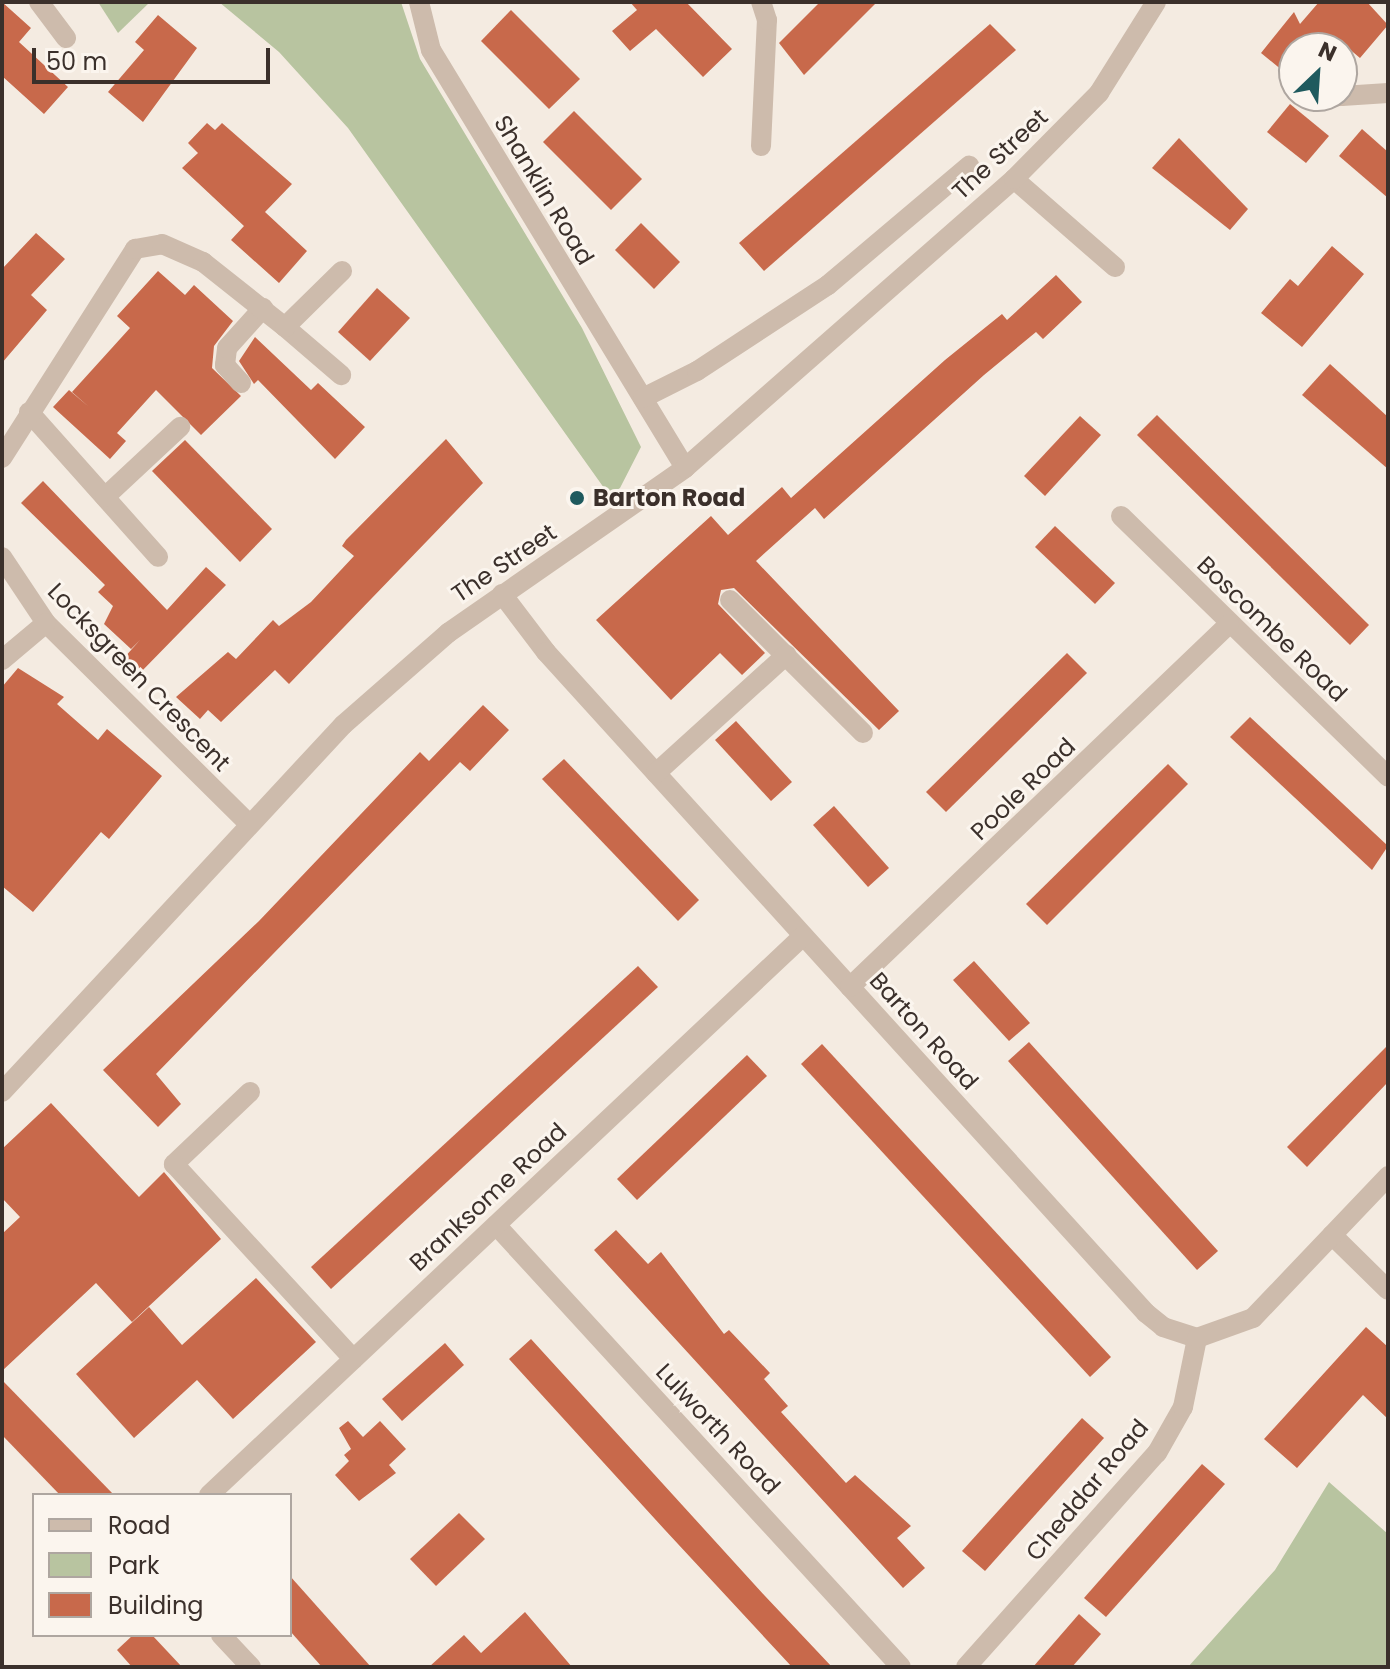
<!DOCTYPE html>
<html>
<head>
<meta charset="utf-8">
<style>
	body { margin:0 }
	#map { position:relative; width:1390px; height:1669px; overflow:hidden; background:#f4ebe1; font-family:Poppins,sans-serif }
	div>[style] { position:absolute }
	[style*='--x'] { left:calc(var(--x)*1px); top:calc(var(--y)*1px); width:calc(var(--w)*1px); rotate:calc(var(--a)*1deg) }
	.green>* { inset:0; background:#b8c4a0 }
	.building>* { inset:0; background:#c8694b }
	.minor>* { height:20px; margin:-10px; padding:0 10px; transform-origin:10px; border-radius:10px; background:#cdbbac }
	.dots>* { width:22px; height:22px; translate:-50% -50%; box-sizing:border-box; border:4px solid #fbf5ee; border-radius:50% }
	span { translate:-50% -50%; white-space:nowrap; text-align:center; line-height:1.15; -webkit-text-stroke:6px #fbf5ee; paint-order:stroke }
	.street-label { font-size:24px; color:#3b302b }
	.poi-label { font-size:24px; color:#3b302b; font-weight:700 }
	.left { translate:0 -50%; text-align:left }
	.frame { position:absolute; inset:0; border:4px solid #3b302b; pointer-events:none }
	.legend { position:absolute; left:32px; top:1493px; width:260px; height:144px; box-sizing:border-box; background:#fbf5ee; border:2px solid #aea6a0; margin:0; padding:10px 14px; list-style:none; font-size:24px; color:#3b302b }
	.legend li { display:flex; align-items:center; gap:16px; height:40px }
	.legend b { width:40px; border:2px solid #aea6a0 }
	.north { position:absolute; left:1278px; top:32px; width:80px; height:80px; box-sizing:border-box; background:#fbf5ee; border:2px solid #aea6a0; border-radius:50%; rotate:25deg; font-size:22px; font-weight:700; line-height:32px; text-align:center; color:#3b302b }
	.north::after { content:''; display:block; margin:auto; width:28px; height:36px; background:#1f5a5e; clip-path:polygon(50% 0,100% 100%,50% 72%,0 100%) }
	.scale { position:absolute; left:32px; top:48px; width:238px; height:36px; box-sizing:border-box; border:4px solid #3b302b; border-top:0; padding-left:10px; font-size:24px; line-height:28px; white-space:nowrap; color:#3b302b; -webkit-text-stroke:6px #fbf5ee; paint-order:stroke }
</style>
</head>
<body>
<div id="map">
	<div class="green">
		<i style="clip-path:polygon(98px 2px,150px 2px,118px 33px)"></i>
		<i style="clip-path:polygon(219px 2px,401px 2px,420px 59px,582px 328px,641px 447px,620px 488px,609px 495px,348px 128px,279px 52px)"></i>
		<i style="clip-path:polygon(1329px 1482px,1388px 1534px,1388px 1667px,1188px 1667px,1275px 1570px)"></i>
	</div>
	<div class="building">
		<i style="clip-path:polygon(2px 2px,31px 28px,19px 42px,68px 87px,44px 114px,2px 76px)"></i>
		<i style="clip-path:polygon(630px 2px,686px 2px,732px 49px,703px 77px,656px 29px,630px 51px,612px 31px,637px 10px)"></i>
		<i style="clip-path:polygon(820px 2px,877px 2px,804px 75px,779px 43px)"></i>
		<i style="clip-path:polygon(1319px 2px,1367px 2px,1388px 25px,1360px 58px,1335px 37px,1329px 48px,1294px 48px,1294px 80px,1261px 53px,1294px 12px,1300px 24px)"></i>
		<i style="clip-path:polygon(511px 10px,580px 79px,549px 109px,481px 41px)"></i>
		<i style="clip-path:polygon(158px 15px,197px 48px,143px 122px,108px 92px,144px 50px,135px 42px)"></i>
		<i style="clip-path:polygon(990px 24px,1016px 50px,764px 271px,739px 243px)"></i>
		<i style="clip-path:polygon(1290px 104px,1329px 136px,1306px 163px,1267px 132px)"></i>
		<i style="clip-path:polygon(574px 111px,642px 179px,611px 210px,543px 142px)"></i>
		<i style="clip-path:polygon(207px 123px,215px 130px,222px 123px,292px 184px,265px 212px,307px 251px,279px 283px,231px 240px,244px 226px,182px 168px,198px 153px,188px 143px)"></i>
		<i style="clip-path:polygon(1362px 129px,1388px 152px,1388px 198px,1339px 156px)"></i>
		<i style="clip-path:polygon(1179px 138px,1248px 209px,1230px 230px,1152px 168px)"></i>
		<i style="clip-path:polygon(641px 223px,680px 262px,654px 289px,615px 250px)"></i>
		<i style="clip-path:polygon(36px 233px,65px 259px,31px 295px,47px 310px,2px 363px,2px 269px)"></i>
		<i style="clip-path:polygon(1332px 246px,1364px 274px,1302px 347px,1261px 313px,1290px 279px,1298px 286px)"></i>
		<i style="clip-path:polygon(158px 271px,185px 295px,194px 285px,233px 321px,214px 346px,212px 368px,241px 396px,201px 435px,156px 390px,117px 433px,126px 441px,110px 459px,53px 407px,69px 390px,89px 407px,72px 392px,130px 328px,117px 316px)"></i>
		<i style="clip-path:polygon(1056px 275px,1082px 302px,1043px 339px,1036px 332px,984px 375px,824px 519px,815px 508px,756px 561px,899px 711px,879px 730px,734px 588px,721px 590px,718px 604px,765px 653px,742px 675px,720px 653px,671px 700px,596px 620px,711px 516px,728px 535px,782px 487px,791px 498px,945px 360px,1002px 314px,1007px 320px)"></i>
		<i style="clip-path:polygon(377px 288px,410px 318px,370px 361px,338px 332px)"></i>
		<i style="clip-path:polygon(255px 337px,311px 390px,318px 383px,365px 427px,335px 459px,258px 380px,254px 384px,239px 361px)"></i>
		<i style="clip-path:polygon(1330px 364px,1388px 417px,1388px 469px,1302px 395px)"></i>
		<i style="clip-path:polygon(1157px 415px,1369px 625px,1350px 645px,1137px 435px)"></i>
		<i style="clip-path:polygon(1080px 416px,1101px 435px,1045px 496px,1024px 476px)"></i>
		<i style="clip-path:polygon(446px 439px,483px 483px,289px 684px,275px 670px,221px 722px,208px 710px,200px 719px,176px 697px,228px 652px,236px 659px,273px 620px,279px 626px,311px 602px,354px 556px,342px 546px,346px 540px)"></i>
		<i style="clip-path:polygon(185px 440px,272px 529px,240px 562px,152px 471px)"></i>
		<i style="clip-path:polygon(43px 481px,167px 610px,206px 567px,226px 585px,139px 674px,123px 659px,140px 640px,131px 649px,104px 624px,113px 606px,98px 592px,105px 585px,21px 503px)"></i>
		<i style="clip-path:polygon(1055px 526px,1115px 583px,1095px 604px,1035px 547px)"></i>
		<i style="clip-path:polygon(1067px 653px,1087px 673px,946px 812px,926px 792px)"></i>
		<i style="clip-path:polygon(18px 668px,64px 697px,57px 704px,98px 740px,107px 729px,162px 776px,109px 839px,101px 832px,33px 912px,2px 886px,2px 687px)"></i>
		<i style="clip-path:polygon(483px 705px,509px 730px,470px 771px,460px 762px,156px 1074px,181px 1104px,158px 1127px,103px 1070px,259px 921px,420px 752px,429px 761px)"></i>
		<i style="clip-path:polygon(1250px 717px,1388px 846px,1372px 870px,1230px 737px)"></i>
		<i style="clip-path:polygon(736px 721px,792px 782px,771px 801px,715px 740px)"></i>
		<i style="clip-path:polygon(564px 759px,699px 900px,678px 921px,542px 779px)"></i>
		<i style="clip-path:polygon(1168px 764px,1188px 784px,1047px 925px,1026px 904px)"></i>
		<i style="clip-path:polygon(834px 806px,889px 868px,868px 887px,813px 825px)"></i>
		<i style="clip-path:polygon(974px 961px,1030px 1023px,1009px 1041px,953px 980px)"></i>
		<i style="clip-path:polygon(638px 966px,658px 987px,331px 1289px,311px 1267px)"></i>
		<i style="clip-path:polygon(1029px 1042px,1218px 1251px,1197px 1270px,1008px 1061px)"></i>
		<i style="clip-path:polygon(822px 1044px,1111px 1357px,1090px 1377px,801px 1064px)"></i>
		<i style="clip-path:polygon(1388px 1045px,1388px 1082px,1307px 1167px,1287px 1147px)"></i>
		<i style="clip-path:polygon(747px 1055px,767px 1076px,637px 1200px,617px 1179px)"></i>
		<i style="clip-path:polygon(51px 1103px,139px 1197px,164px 1172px,221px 1239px,132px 1322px,96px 1283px,2px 1371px,2px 1234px,20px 1217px,2px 1198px,2px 1149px)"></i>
		<i style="clip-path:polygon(616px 1230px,648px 1264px,661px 1252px,724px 1334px,729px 1330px,770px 1373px,764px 1379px,788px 1406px,781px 1412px,846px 1483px,855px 1475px,911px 1526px,897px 1538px,925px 1568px,903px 1588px,594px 1250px)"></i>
		<i style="clip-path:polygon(256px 1278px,316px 1342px,233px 1419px,197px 1380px,134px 1438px,76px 1374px,149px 1307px,182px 1345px)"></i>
		<i style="clip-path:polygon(1366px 1327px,1388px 1347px,1388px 1419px,1363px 1395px,1297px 1468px,1264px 1439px)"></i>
		<i style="clip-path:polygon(531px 1339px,765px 1596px,832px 1667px,792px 1667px,665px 1530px,509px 1359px)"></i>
		<i style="clip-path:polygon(445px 1343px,464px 1365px,402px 1421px,382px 1399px)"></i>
		<i style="clip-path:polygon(2px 1380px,114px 1495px,60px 1495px,2px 1435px)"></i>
		<i style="clip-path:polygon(1082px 1418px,1104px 1438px,985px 1571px,962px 1551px)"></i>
		<i style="clip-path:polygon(348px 1421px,363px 1437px,380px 1421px,406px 1449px,389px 1465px,396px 1473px,359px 1501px,335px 1475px,349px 1461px,344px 1455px,351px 1449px,339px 1428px)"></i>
		<i style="clip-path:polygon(1202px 1464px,1225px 1484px,1106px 1617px,1084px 1598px)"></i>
		<i style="clip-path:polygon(459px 1513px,485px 1539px,436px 1586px,410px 1559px)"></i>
		<i style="clip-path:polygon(290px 1576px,371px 1667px,322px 1667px,290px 1631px)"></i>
		<i style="clip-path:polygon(525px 1612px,572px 1667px,429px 1667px,464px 1635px,481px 1653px)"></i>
		<i style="clip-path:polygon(1079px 1614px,1101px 1634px,1072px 1667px,1033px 1667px)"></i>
		<i style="clip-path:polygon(133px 1635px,152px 1635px,182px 1667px,132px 1667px,117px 1650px)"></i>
	</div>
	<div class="minor">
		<i style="--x:39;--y:2;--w:45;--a:53.1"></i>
		<i style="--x:419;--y:2;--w:49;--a:76"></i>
		<i style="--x:431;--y:50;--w:489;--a:58.7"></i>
		<i style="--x:1342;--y:96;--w:46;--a:-3.7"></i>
		<i style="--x:1311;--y:97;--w:30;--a:-2"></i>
		<i style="--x:761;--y:146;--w:126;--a:-87.3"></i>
		<i style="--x:767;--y:20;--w:19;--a:-108"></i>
		<i style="--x:1014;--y:179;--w:134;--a:41.1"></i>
		<i style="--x:285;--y:327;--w:74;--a:40.6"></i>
		<i style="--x:241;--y:383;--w:24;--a:-132"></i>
		<i style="--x:225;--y:365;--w:17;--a:-83"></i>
		<i style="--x:227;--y:348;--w:54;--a:-48"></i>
		<i style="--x:643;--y:398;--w:60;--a:-26.6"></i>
		<i style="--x:697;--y:371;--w:157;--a:-33.3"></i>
		<i style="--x:828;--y:285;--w:185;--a:-40.2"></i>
		<i style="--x:29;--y:412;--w:194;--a:48.3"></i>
		<i style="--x:2;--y:458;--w:248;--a:-57.5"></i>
		<i style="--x:135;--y:249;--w:27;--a:-10"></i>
		<i style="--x:162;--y:244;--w:45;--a:23.7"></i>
		<i style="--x:203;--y:262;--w:105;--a:38.4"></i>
		<i style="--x:285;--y:327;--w:80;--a:-44.5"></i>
		<i style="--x:105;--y:497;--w:103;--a:-43"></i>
		<i style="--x:1121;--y:516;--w:373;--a:44.3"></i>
		<i style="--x:2;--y:557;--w:79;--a:56.3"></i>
		<i style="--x:46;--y:623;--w:286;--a:44.7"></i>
		<i style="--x:502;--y:594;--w:73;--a:52.8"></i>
		<i style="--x:546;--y:652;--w:893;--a:47.77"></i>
		<i style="--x:1146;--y:1313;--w:22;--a:39"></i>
		<i style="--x:1163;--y:1327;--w:36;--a:18"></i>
		<i style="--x:730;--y:600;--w:188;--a:45"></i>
		<i style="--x:2;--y:660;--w:57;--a:-40.1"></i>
		<i style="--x:656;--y:773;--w:176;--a:-42.2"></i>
		<i style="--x:850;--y:987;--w:525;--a:-43.76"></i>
		<i style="--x:2;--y:1092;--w:501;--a:-47.1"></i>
		<i style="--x:343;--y:725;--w:140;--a:-41.2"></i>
		<i style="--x:448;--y:633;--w:289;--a:-34.8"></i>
		<i style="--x:685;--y:468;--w:438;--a:-41.3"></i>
		<i style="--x:1014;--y:179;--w:121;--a:-45.3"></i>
		<i style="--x:1099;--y:93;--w:107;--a:-57.9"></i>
		<i style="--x:250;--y:1092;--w:105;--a:136.5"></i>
		<i style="--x:174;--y:1164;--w:265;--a:47.4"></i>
		<i style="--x:496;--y:1225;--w:599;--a:47.5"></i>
		<i style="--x:1332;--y:1235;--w:78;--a:44.5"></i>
		<i style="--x:209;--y:1495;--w:816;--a:-43.26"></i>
		<i style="--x:221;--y:1635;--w:44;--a:46.8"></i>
		<i style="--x:966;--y:1667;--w:287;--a:-48.3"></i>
		<i style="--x:1157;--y:1453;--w:53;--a:-60.5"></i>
		<i style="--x:1183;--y:1407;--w:70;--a:-78.5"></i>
		<i style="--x:1197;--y:1338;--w:59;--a:-19.7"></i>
		<i style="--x:1253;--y:1318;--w:196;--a:-46.4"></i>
	</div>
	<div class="dots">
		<i style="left:577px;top:498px;background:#1f5a5e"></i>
	</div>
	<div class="street-label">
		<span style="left:1000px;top:154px;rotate:-43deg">The Street</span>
		<span style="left:544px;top:190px;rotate:59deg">Shanklin Road</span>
		<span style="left:504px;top:563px;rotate:-34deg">The Street</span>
		<span style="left:1272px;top:629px;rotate:44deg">Boscombe Road</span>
		<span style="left:139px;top:677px;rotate:46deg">Locksgreen Crescent</span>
		<span style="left:1023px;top:789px;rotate:-44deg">Poole Road</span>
		<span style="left:924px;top:1031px;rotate:48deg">Barton Road</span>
		<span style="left:488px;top:1197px;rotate:-43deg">Branksome Road</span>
		<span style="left:718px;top:1429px;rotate:47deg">Lulworth Road</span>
		<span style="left:1087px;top:1490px;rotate:-50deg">Cheddar Road</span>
	</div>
	<div class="poi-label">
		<span class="left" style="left:593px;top:498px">Barton Road</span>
	</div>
	<div class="frame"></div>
	<ul class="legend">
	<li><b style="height:10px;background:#cdbbac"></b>Road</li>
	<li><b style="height:22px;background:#b8c4a0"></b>Park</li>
	<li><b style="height:22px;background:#c8694b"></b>Building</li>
	</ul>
	<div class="north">N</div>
	<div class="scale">50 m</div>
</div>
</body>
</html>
